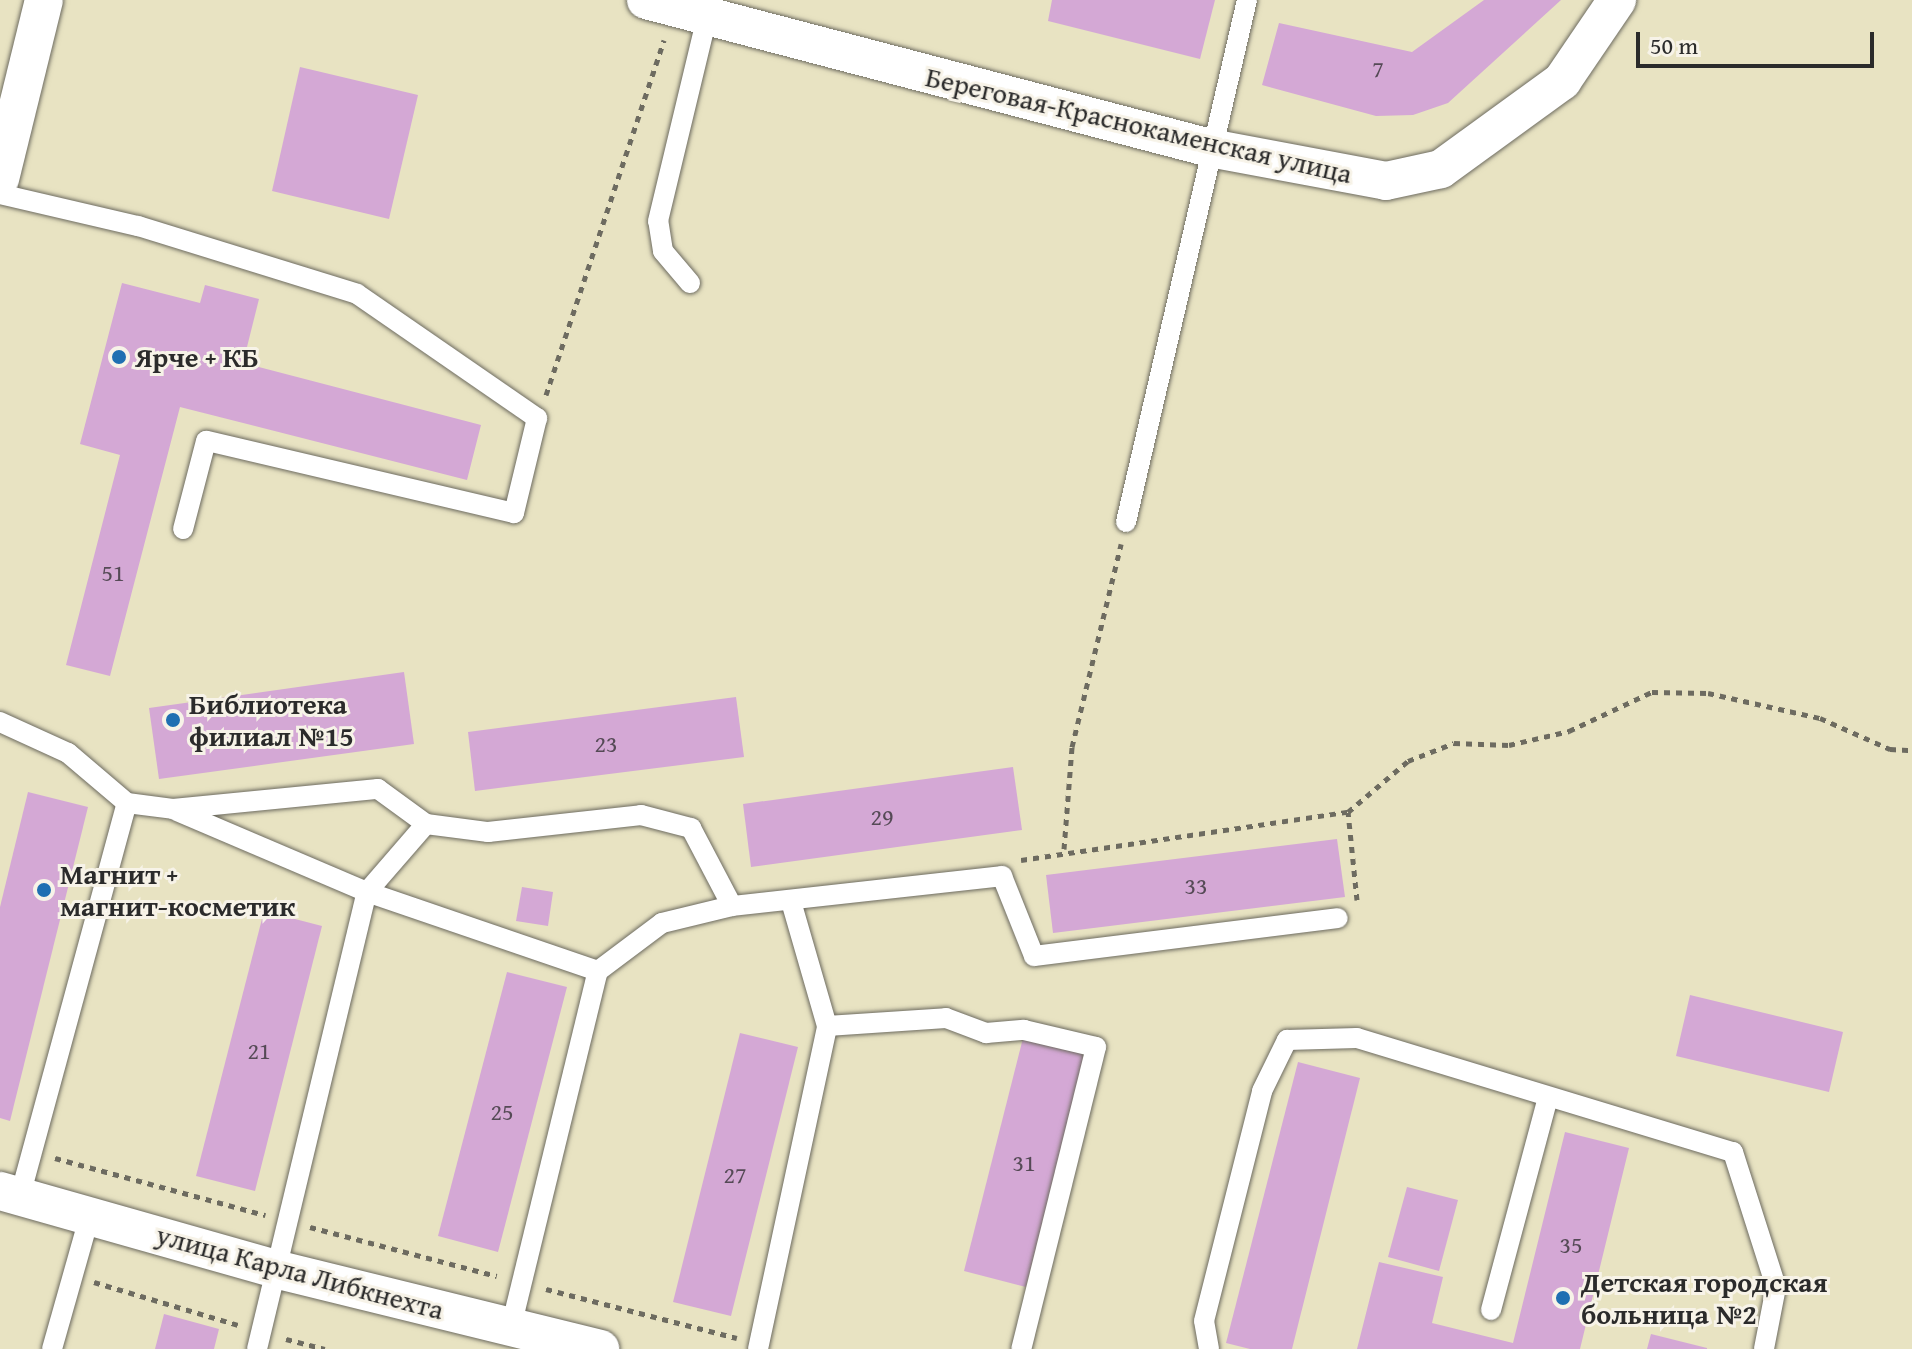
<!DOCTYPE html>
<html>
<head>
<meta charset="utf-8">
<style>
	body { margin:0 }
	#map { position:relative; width:1912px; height:1349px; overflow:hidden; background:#e8e3c2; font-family:"Gentium Book Plus",serif }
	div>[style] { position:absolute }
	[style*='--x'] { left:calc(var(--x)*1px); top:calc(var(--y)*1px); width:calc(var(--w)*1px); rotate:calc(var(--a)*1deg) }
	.building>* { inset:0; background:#d4a8d5 }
	.path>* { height:5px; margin-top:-2.5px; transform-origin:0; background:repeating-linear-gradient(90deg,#6d6b60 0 6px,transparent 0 12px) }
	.roads { filter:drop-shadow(0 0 2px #6d6b60) drop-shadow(0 0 2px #6d6b60) }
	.service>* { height:20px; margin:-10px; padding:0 10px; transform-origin:10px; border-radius:10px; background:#fff }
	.minor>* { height:38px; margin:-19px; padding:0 19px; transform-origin:19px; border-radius:19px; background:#fff }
	.dots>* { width:22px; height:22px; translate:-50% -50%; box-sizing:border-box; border:4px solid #f7f3e8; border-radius:50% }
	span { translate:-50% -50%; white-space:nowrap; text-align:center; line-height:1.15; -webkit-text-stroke:6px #f7f3e8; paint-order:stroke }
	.number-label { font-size:24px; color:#554a56 }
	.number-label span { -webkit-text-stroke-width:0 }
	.street-label { font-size:28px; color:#2b2b2b }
	.poi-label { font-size:28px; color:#2b2b2b; font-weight:700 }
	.left { translate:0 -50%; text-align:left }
	.scale { position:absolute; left:1636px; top:32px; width:238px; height:36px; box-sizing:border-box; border:4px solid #2b2b2b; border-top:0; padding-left:10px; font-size:24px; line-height:28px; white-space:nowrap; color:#2b2b2b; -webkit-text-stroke:6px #f7f3e8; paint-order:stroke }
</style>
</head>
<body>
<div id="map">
	<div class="building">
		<i style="clip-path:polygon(1052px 0,1215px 0,1200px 59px,1048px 21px)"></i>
		<i style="clip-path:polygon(1484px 0,1561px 0,1448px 103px,1413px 115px,1376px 116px,1262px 85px,1279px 23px,1412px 52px)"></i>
		<i style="clip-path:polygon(300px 67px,418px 95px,389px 219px,272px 191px)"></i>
		<i style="clip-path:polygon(122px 283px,200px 303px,205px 285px,259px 299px,243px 363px,481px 425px,467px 480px,180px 407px,110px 676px,66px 665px,120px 455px,80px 444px)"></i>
		<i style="clip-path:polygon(404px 672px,414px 744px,159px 779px,149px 708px)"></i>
		<i style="clip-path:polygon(736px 697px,744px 757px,475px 791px,468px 732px)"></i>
		<i style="clip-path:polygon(1013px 767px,1022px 830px,751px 867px,743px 804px)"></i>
		<i style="clip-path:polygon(28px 792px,88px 807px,10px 1121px,0 1118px,0 907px)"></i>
		<i style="clip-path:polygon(1337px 839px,1345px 897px,1053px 933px,1046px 875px)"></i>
		<i style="clip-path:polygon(522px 887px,553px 892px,548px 926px,516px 921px)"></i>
		<i style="clip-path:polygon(264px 911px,322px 926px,255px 1191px,196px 1176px)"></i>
		<i style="clip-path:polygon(507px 972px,567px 987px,498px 1252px,438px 1236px)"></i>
		<i style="clip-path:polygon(1690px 995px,1843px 1032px,1829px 1092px,1676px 1056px)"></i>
		<i style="clip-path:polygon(740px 1033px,798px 1047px,731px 1316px,673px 1302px)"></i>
		<i style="clip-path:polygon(1023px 1038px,1085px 1054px,1026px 1287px,964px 1271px)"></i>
		<i style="clip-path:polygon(1298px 1062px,1360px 1078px,1292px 1349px,1250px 1349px,1226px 1343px)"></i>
		<i style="clip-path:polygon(1565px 1132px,1629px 1148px,1580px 1349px,1357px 1349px,1379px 1262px,1443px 1277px,1432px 1323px,1513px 1343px)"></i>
		<i style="clip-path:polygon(1407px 1187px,1458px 1200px,1439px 1271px,1388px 1257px)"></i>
		<i style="clip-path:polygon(164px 1314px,219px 1329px,214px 1349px,155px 1349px)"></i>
		<i style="clip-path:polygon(1651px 1334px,1707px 1348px,1707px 1349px,1647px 1349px)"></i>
	</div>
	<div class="path">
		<i style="--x:546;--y:395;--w:374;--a:-71.6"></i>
		<i style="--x:1064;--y:849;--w:102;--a:-85.5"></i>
		<i style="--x:1072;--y:747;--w:209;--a:-76.4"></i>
		<i style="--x:1021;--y:860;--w:331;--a:-8.4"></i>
		<i style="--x:1357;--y:900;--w:88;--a:-95.8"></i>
		<i style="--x:1348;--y:812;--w:79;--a:-40.4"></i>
		<i style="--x:1408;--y:761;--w:49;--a:-21.4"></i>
		<i style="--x:1454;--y:743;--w:55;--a:2.1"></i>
		<i style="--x:1509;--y:745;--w:62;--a:-13.1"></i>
		<i style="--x:1569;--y:731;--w:92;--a:-25.2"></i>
		<i style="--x:1652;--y:692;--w:56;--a:1"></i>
		<i style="--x:1708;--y:693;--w:115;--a:12.6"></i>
		<i style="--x:1820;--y:718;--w:77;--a:23.9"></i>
		<i style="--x:1890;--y:749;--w:22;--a:3"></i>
		<i style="--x:55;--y:1158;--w:218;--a:15.2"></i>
		<i style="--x:310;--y:1227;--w:193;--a:14.7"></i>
		<i style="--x:94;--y:1282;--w:150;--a:16.6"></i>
		<i style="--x:546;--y:1289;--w:197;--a:14.4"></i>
		<i style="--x:286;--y:1339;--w:40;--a:14.4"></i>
	</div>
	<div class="roads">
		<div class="service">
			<i style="--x:0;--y:194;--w:142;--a:13.1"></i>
			<i style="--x:138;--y:226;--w:229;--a:17.2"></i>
			<i style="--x:357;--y:294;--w:219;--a:34.6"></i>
			<i style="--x:537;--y:418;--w:98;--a:103.6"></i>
			<i style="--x:514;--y:513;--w:316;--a:-166.8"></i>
			<i style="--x:206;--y:441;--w:91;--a:104.6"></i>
			<i style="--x:690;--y:283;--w:42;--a:-130.2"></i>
			<i style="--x:663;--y:251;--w:30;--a:-99"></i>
			<i style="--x:658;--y:221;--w:219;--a:-76.5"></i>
			<i style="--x:1126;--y:522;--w:536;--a:-76.95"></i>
			<i style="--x:0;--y:722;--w:75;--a:24.5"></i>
			<i style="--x:68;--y:753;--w:77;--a:40.3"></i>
			<i style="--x:127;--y:803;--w:46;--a:7.4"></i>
			<i style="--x:173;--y:809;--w:206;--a:-5.6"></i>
			<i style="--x:378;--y:789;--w:59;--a:36.1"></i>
			<i style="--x:426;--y:824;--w:63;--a:7.4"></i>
			<i style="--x:488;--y:832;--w:154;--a:-6.3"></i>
			<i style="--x:641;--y:815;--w:52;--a:14.6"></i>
			<i style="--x:691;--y:828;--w:88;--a:62.3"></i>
			<i style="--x:732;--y:906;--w:272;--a:-6.3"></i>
			<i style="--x:1002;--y:876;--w:86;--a:68.2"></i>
			<i style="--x:1034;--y:956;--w:306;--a:-7.1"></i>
			<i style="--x:177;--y:811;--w:207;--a:23.1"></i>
			<i style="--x:367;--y:892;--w:244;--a:18.9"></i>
			<i style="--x:827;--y:1026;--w:119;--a:-3.8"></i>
			<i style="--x:946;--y:1018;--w:43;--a:20.6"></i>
			<i style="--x:986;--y:1033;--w:38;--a:-5"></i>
			<i style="--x:1024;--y:1030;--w:74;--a:13.3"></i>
			<i style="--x:1096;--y:1047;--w:311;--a:103.9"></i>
			<i style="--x:20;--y:1196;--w:407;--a:-74.8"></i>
			<i style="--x:1491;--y:1310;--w:220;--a:-75"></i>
			<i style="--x:511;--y:1327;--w:366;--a:-76.3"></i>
			<i style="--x:598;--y:971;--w:80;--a:-36.9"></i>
			<i style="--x:662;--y:923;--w:72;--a:-13.7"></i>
			<i style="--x:52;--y:1349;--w:139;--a:-74.2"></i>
			<i style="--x:257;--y:1349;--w:470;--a:-76.5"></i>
			<i style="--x:367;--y:892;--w:90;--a:-49.1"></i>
			<i style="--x:758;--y:1349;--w:330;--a:-77.9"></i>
			<i style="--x:827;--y:1026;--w:126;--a:-106.1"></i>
			<i style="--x:1209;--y:1349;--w:28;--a:-100"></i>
			<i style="--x:1204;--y:1321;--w:237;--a:-75.8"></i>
			<i style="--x:1262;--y:1091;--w:57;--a:-63.9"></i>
			<i style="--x:1287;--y:1040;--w:70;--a:-1.6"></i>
			<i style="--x:1357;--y:1038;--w:393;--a:16.9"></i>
			<i style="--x:1733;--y:1152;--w:142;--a:72.3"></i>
			<i style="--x:1776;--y:1287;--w:63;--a:101"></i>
		</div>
		<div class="minor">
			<i style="--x:646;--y:0;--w:583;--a:14.7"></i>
			<i style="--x:1210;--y:148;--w:179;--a:10.6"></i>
			<i style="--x:1386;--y:181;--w:56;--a:-12.3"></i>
			<i style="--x:1441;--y:169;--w:150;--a:-36"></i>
			<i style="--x:1562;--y:81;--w:98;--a:-55.8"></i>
			<i style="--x:0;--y:179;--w:184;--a:-76.2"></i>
			<i style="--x:0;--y:1191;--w:286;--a:15.8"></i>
			<i style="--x:275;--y:1269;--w:335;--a:13.8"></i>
		</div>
	</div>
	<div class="dots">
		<i style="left:119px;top:357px;background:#1f6fb2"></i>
		<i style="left:173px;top:720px;background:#1f6fb2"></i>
		<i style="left:44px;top:890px;background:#1f6fb2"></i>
		<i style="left:1563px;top:1298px;background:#1f6fb2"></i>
	</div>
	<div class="number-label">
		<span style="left:1378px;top:69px">7</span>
		<span style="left:113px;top:573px">51</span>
		<span style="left:606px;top:744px">23</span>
		<span style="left:882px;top:817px">29</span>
		<span style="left:1196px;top:886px">33</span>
		<span style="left:259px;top:1051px">21</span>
		<span style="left:502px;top:1112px">25</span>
		<span style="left:1024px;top:1163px">31</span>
		<span style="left:735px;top:1175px">27</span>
		<span style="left:1571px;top:1245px">35</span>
	</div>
	<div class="street-label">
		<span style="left:1139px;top:125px;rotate:13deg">Береговая-Краснокаменская улица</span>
		<span style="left:300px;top:1272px;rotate:15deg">улица Карла Либкнехта</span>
	</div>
	<div class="poi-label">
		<span class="left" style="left:135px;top:357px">Ярче + КБ</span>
		<span class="left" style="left:189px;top:720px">Библиотека<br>филиал №15</span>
		<span class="left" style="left:60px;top:890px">Магнит +<br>магнит-косметик</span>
		<span class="left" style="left:1581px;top:1298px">Детская городская<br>больница №2</span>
	</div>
	<div class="scale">50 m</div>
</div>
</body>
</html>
